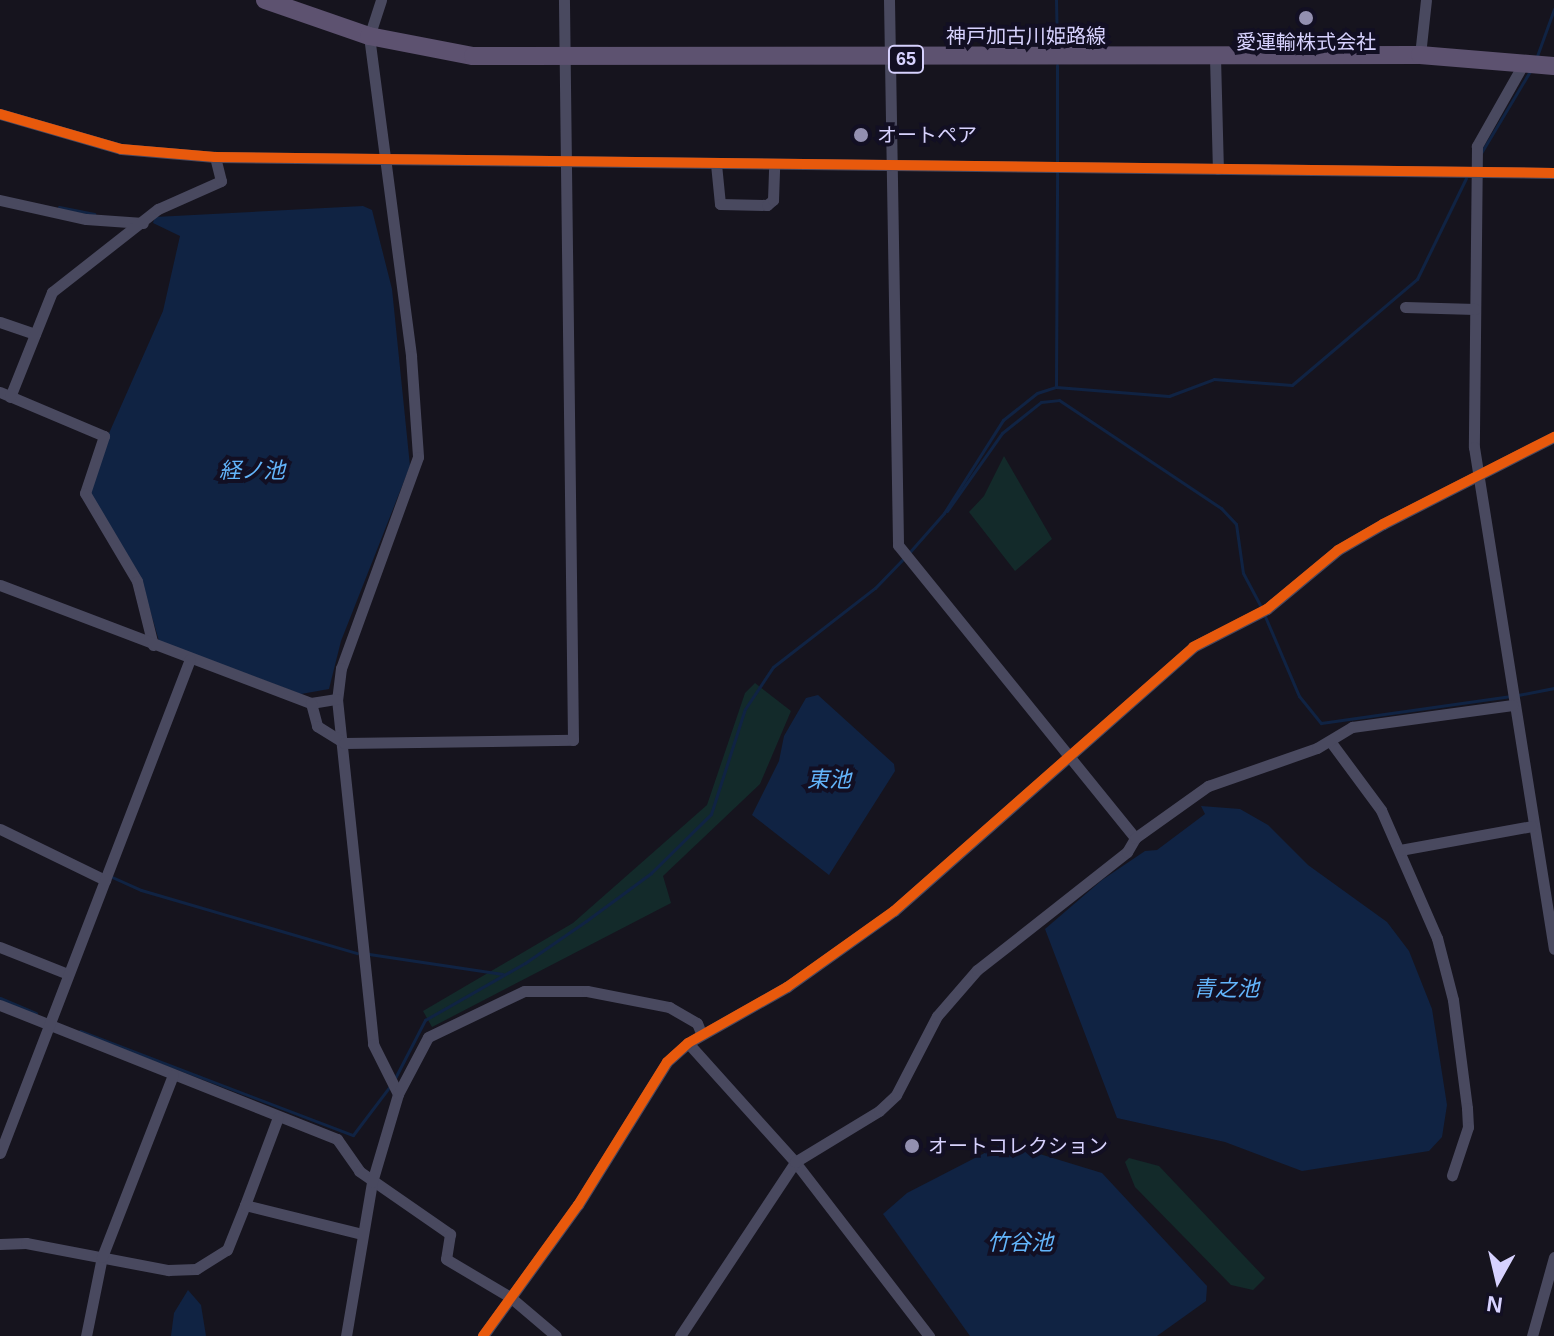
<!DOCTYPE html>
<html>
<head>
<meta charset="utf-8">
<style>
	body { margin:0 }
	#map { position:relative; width:1554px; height:1336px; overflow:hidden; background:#16141e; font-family:Arial,"Noto Sans JP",sans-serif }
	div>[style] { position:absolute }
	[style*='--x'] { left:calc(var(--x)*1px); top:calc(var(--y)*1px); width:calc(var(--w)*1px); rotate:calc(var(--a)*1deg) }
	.green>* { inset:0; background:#132a2a }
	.water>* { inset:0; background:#102343 }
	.stream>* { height:3px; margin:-1.5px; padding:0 1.5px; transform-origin:1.5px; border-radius:1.5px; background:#102343 }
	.minor>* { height:11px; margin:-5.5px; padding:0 5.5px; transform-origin:5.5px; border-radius:5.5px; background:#49495f }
	.primary>* { height:18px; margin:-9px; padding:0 9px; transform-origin:9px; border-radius:9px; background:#5d5270 }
	.cycleway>* { height:10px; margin:-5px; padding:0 5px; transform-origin:5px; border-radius:5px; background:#e8590c }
	.dots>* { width:22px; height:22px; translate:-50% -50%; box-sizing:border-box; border:4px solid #120f23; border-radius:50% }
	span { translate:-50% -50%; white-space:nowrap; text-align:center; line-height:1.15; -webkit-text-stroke:8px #120f23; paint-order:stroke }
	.shield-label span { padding:2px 6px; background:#120f23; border:2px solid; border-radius:6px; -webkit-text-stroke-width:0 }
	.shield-label { font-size:18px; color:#d7d2fe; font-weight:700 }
	.street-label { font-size:20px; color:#d7d2fe }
	.poi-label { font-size:20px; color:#d7d2fe }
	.left { translate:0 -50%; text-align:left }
	.water-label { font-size:22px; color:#63b5fb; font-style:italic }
	.north { position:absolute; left:1458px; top:1240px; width:80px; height:80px; -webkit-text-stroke:6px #120f23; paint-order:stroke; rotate:188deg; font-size:22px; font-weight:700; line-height:32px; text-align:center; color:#d7d2fe }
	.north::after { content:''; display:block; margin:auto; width:28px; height:36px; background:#d7d2fe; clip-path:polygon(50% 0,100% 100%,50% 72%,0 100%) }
</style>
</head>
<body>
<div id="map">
	<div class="green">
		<i style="clip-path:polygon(1004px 456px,1052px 539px,1015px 571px,969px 512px,984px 496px)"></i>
		<i style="clip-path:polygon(755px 683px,791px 711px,760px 784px,663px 876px,671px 903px,432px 1027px,423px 1011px,573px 923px,707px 805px,745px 693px)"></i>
		<i style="clip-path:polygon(1129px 1158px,1159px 1166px,1265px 1278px,1253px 1290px,1231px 1285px,1135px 1187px,1125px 1162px)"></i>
	</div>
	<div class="water">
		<i style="clip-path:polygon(363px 206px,372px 210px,392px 289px,410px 466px,341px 641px,329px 689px,301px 694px,159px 641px,145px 593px,90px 493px,106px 440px,163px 311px,180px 236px,153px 223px,155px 217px)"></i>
		<i style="clip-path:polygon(818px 695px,894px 764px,895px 771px,829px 875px,752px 815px,779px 761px,784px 736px,806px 698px)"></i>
		<i style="clip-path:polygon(1201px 806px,1240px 809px,1268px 825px,1308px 865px,1387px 922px,1409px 951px,1432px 1009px,1447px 1105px,1442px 1137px,1429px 1151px,1302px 1171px,1225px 1142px,1117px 1118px,1045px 929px,1102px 880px,1145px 851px,1157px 850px,1205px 814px)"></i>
		<i style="clip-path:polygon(1004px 1143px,1102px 1173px,1207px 1286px,1206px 1301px,1157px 1336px,970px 1336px,883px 1214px,907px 1193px)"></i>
		<i style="clip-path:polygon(188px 1290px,201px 1305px,206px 1336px,171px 1336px,174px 1313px)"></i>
	</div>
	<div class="stream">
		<i style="--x:1056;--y:0;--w:46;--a:88.8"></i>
		<i style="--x:1537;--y:56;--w:50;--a:-70.1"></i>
		<i style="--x:1057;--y:65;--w:99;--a:90"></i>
		<i style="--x:1481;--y:153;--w:96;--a:-59.1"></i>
		<i style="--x:59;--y:207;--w:36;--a:11"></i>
		<i style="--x:1056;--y:387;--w:214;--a:-89.7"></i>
		<i style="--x:947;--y:511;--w:95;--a:-54.8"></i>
		<i style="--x:1002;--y:433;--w:50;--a:-38.5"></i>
		<i style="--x:1041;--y:402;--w:18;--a:-6"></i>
		<i style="--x:1059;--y:400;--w:195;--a:33.7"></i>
		<i style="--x:1221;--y:508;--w:22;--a:47"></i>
		<i style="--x:1236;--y:524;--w:49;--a:81.9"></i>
		<i style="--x:1243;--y:573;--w:38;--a:62"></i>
		<i style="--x:908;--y:554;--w:55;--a:-48.7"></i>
		<i style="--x:944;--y:513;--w:110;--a:-57.6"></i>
		<i style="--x:1003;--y:420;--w:43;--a:-38.5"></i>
		<i style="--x:1037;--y:393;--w:20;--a:-18"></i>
		<i style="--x:1056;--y:387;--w:113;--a:4.6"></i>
		<i style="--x:1169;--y:396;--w:48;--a:-20.7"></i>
		<i style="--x:1214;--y:379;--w:78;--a:4.4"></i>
		<i style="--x:1292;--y:385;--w:164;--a:-40.3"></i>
		<i style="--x:1417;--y:279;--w:112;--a:-64.1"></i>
		<i style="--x:1264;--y:614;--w:89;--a:66.9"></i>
		<i style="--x:1299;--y:696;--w:35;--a:51"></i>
		<i style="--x:1321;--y:723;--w:192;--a:-8.1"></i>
		<i style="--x:1518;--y:695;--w:37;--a:-11"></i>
		<i style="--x:112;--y:877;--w:32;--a:24"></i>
		<i style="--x:141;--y:890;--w:225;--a:16.3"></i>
		<i style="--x:369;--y:954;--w:135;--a:8.5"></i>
		<i style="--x:0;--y:998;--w:39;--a:23"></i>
		<i style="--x:80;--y:1031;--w:292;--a:20.9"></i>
		<i style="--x:353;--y:1135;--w:61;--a:-52.9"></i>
		<i style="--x:394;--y:1080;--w:68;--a:-62.7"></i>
		<i style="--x:425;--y:1020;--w:115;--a:-29.7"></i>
		<i style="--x:525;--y:963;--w:74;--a:-34.5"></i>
		<i style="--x:586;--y:921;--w:81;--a:-36.4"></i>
		<i style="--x:651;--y:873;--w:84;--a:-44.5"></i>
		<i style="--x:711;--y:814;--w:110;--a:-72.1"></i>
		<i style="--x:745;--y:709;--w:50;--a:-56.3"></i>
		<i style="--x:773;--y:667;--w:129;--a:-37.8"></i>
		<i style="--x:875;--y:588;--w:40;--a:-46"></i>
	</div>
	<div class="minor">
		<i style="--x:381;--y:0;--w:38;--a:108"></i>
		<i style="--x:369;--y:36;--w:323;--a:82.5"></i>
		<i style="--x:411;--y:356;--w:101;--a:86"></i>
		<i style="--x:418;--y:457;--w:225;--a:110"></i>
		<i style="--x:341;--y:668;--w:31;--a:97"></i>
		<i style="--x:337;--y:699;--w:347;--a:84"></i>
		<i style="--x:373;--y:1044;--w:56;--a:63.4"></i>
		<i style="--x:889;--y:0;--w:545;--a:89.05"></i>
		<i style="--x:898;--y:545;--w:377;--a:51"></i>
		<i style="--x:1420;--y:55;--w:55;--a:-83.8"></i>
		<i style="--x:1215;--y:57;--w:112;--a:88.5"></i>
		<i style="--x:1525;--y:61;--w:98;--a:119.5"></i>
		<i style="--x:1477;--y:146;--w:301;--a:90.6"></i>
		<i style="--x:1474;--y:447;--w:508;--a:80.95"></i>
		<i style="--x:0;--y:114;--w:126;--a:16.1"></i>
		<i style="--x:121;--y:149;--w:94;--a:4.9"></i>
		<i style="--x:215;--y:157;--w:1339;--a:0.68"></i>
		<i style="--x:716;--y:164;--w:40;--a:84.3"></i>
		<i style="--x:720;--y:204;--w:47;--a:1.2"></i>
		<i style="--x:767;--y:205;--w:8;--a:-40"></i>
		<i style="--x:773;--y:200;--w:35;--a:-88"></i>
		<i style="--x:0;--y:200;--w:88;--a:12.5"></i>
		<i style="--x:86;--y:219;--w:57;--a:4"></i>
		<i style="--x:1405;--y:307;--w:70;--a:1.6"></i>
		<i style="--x:0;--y:322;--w:37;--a:19"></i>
		<i style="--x:0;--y:392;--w:113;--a:22.9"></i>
		<i style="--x:104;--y:436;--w:60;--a:108.4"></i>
		<i style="--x:85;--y:493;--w:102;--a:59.4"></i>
		<i style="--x:137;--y:581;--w:66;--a:76"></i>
		<i style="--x:10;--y:397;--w:113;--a:-68.2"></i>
		<i style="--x:52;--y:292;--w:135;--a:-38.1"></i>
		<i style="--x:158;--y:209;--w:69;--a:-24"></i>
		<i style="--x:221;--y:181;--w:25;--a:-104"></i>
		<i style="--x:0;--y:585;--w:333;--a:20.8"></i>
		<i style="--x:311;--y:703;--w:26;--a:-9"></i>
		<i style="--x:311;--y:703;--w:24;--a:75"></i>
		<i style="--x:317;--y:726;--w:32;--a:32"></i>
		<i style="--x:344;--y:743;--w:229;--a:-0.8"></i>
		<i style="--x:573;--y:740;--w:740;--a:-90.7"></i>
		<i style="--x:1330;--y:741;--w:86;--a:53.5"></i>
		<i style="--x:1381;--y:810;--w:140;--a:66.4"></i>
		<i style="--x:1437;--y:938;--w:64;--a:75.5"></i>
		<i style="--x:1453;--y:1000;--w:109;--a:82.6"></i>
		<i style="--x:1467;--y:1108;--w:19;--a:87"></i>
		<i style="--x:1468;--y:1127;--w:51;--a:108.4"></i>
		<i style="--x:0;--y:829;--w:117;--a:25.9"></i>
		<i style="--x:1400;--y:850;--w:134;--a:-10.3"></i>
		<i style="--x:0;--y:947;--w:73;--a:21.7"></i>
		<i style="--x:0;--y:1005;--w:363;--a:21.7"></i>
		<i style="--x:337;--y:1139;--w:39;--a:55"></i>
		<i style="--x:359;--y:1171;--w:111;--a:34.7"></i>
		<i style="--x:450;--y:1234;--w:25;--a:99"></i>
		<i style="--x:446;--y:1259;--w:74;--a:30.7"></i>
		<i style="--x:510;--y:1297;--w:60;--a:40.3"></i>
		<i style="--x:688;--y:1043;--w:160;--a:48"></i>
		<i style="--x:795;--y:1162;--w:220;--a:52.4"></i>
		<i style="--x:0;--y:1153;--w:529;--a:-68.96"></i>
		<i style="--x:245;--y:1205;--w:94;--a:-69.4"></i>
		<i style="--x:0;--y:1244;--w:26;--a:-2"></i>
		<i style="--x:26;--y:1243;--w:145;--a:10.8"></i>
		<i style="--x:168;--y:1270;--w:28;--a:-2"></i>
		<i style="--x:196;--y:1269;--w:36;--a:-32"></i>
		<i style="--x:227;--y:1250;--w:48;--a:-68.2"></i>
		<i style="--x:245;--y:1205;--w:121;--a:13.9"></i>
		<i style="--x:86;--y:1336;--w:81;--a:-78.6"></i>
		<i style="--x:102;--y:1257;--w:195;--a:-68.7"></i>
		<i style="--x:346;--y:1336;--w:156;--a:-80.4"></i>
		<i style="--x:372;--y:1182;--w:92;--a:-73.5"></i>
		<i style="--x:398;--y:1094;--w:64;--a:-62.2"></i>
		<i style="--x:428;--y:1037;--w:106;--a:-25.6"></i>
		<i style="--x:524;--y:991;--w:63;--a:0"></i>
		<i style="--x:587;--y:991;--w:84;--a:11"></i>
		<i style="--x:669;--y:1007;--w:32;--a:30"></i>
		<i style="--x:697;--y:1023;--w:11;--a:68"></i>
		<i style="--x:483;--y:1336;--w:162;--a:-54.1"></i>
		<i style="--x:578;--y:1205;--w:168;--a:-58.1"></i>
		<i style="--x:667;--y:1062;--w:28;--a:-42"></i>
		<i style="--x:688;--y:1043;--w:114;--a:-29.5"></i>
		<i style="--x:787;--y:987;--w:131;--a:-35.4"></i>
		<i style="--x:894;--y:911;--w:399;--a:-41.4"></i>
		<i style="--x:1193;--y:647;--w:83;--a:-27.2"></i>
		<i style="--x:1267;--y:609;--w:92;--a:-39.7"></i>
		<i style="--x:1338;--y:550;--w:52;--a:-30"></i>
		<i style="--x:1383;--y:524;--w:192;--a:-27"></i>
		<i style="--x:680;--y:1336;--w:209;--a:-56.5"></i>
		<i style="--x:795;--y:1162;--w:98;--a:-31.3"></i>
		<i style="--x:879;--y:1111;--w:23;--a:-43"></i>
		<i style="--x:896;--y:1095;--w:89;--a:-62.6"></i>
		<i style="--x:937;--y:1016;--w:61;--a:-49"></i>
		<i style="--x:977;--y:970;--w:191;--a:-38.2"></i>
		<i style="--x:1127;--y:852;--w:16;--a:-60"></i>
		<i style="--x:1135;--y:838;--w:90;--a:-35.5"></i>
		<i style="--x:1208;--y:786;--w:115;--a:-19.2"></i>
		<i style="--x:1317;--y:748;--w:41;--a:-31"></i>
		<i style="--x:1352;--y:727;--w:162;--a:-7.8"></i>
		<i style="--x:1532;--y:1336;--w:82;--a:-74.4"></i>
	</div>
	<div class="primary">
		<i style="--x:265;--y:0;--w:110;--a:19.1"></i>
		<i style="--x:369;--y:36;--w:106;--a:10.9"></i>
		<i style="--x:473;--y:56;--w:947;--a:-0.06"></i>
		<i style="--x:1420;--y:55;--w:134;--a:4.7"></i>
	</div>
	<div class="cycleway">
		<i style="--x:0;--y:114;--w:126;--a:16.1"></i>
		<i style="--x:121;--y:149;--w:94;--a:4.9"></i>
		<i style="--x:215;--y:157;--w:1339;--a:0.68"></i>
		<i style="--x:483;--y:1336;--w:162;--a:-54.1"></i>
		<i style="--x:578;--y:1205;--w:168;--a:-58.1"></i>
		<i style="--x:667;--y:1062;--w:28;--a:-42"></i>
		<i style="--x:688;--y:1043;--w:114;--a:-29.5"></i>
		<i style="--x:787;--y:987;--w:131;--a:-35.4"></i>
		<i style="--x:894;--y:911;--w:399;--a:-41.4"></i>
		<i style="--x:1193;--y:647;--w:83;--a:-27.2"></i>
		<i style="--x:1267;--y:609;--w:92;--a:-39.7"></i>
		<i style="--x:1338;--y:550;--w:52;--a:-30"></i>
		<i style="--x:1383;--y:524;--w:192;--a:-27"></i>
	</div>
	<div class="dots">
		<i style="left:1306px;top:18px;background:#9390b0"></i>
		<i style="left:861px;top:135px;background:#9390b0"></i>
		<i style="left:912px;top:1146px;background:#9390b0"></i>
	</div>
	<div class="shield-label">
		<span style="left:906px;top:59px">65</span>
	</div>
	<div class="street-label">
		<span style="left:1026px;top:36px">神戸加古川姫路線</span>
	</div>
	<div class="poi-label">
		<span style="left:1306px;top:42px">愛運輸株式会社</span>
		<span class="left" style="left:877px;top:135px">オートペア</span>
		<span class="left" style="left:928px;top:1146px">オートコレクション</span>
	</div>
	<div class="water-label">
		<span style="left:252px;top:471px">経ノ池</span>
		<span style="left:829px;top:780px">東池</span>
		<span style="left:1226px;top:989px">青之池</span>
		<span style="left:1020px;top:1243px">竹谷池</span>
	</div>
	<div class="north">N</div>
</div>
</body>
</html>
